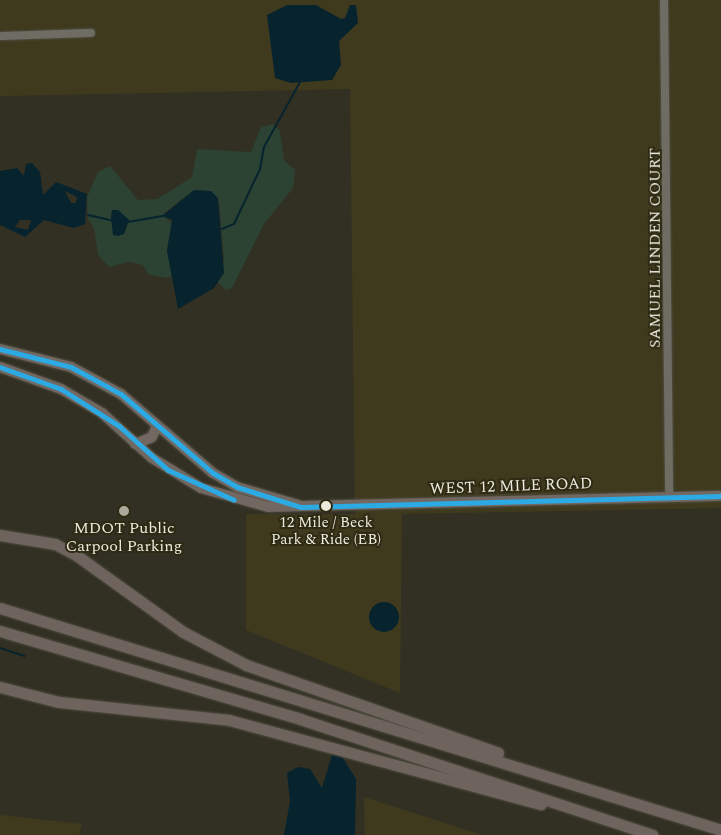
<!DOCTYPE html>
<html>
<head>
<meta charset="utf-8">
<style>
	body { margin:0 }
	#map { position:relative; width:721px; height:835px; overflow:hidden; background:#323023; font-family:Spectral,serif }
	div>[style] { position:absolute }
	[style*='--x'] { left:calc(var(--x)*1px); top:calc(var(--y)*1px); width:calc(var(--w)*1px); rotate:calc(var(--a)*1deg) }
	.built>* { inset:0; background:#3f3a1e }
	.green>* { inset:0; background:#2c4233 }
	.water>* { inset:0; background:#06232e }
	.round { border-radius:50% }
	.stream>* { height:2px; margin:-1px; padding:0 1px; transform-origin:1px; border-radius:1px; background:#06232e }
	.roads { filter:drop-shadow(0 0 1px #504e42) drop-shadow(0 0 1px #504e42) }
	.minor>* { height:8px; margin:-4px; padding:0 4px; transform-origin:4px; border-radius:4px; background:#6e6c63 }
	.major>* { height:10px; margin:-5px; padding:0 5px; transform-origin:5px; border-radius:5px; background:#726761 }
	.highway>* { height:11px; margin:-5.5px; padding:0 5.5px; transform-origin:5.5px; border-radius:5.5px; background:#6e635d }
	.bus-1>* { height:5px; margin:-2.5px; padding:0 2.5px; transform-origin:2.5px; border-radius:2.5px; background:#2baae3 }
	.dots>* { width:14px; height:14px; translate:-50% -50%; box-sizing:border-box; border:2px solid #2e2a13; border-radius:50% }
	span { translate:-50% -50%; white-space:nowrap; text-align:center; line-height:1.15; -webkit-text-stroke:4px #2e2a13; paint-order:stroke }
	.bus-label { font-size:15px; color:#eceadc }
	.street-label { font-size:16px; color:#eceadc }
	.poi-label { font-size:16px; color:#eceadc }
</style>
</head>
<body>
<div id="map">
	<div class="built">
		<i style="clip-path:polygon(0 0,721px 0,721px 508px,402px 514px,400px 693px,246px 630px,246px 514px,355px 514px,350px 89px,0 96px)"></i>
		<i style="clip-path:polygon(364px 797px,482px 835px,365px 835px)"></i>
		<i style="clip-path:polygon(0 815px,82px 824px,79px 835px,0 835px)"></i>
	</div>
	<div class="green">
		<i style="clip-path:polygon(evenodd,273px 124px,280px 131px,284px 160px,295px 170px,293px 188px,264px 224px,232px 288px,226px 290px,218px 283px,224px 260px,219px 202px,187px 195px,163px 214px,172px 224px,167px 248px,172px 275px,168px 278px,149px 275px,143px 265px,129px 262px,109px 267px,98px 255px,94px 228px,88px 219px,87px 197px,98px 172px,110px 166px,138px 200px,157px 199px,192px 177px,197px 149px,251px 152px,261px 127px,273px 124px,112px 211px,129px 220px,124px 234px,113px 235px,112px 211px)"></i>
	</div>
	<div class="water">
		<i style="clip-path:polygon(287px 5px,316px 5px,341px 19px,345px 18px,350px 5px,356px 5px,358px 23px,339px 41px,341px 65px,332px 80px,291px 83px,275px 78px,267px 15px)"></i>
		<i style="clip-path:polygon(evenodd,32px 163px,40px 172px,43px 195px,56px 182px,87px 194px,85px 224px,74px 228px,44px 220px,25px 237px,0 225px,0 171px,17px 168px,24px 176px,26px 164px,32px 163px,65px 191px,77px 197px,76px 203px,71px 203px,65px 191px,32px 163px,20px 220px,31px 220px,28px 230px,15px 227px,20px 220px)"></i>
		<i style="clip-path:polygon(194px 190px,211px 191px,218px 198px,224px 273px,214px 288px,178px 309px,167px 251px,172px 220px,162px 216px)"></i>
		<i style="clip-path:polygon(118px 210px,129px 220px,124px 234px,118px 236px,113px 235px,111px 217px,112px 210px)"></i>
		<i class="round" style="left:369px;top:602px;width:30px;height:30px"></i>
		<i style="clip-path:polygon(332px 755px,341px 755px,356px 779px,355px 835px,284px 835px,290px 801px,287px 773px,298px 767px,310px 769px,322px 788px)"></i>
	</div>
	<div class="stream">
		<i style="--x:88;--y:215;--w:27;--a:13"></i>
		<i style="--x:128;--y:222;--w:35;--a:-10"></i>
		<i style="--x:222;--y:229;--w:13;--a:-23"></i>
		<i style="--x:234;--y:224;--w:61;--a:-64.7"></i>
		<i style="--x:260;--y:169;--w:22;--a:-80"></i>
		<i style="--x:264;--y:147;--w:74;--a:-61"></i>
		<i style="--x:0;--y:648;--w:26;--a:18"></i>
	</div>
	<div class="roads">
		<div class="minor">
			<i style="--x:664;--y:0;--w:496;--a:89.4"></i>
			<i style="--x:0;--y:36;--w:91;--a:-1.9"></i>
		</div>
		<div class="major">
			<i style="--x:0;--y:349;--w:73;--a:14.2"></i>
			<i style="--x:71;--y:367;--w:57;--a:28.4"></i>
			<i style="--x:121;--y:394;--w:121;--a:40.7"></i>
			<i style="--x:213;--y:473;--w:28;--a:30"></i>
			<i style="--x:237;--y:487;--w:64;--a:16.4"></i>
			<i style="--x:0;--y:367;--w:65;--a:19.8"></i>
			<i style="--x:61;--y:389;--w:48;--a:30.3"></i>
			<i style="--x:102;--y:413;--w:67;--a:42"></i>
			<i style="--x:152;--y:458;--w:57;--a:31.5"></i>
			<i style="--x:201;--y:488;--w:70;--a:15.8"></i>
			<i style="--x:268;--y:507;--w:453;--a:-1.4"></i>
			<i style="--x:135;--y:444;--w:18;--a:-22"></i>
			<i style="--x:152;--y:437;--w:12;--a:-66"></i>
		</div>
		<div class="highway">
			<i style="--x:0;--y:535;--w:56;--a:9.3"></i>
			<i style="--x:55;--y:544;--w:24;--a:28"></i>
			<i style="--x:76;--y:555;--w:132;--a:35.7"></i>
			<i style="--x:183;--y:632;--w:71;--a:27.6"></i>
			<i style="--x:246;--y:665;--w:267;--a:19.2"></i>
			<i style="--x:0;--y:608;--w:754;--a:17.11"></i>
			<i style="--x:0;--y:631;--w:313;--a:16.3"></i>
			<i style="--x:300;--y:719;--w:371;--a:18.2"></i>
			<i style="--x:0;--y:687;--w:61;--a:14.3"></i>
			<i style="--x:59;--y:702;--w:171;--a:6"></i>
			<i style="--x:229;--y:720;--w:323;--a:15.1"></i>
		</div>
	</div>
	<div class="bus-1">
		<i style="--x:0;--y:349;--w:73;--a:14.2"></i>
		<i style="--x:71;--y:367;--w:57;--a:28.4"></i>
		<i style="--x:121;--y:394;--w:121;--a:40.7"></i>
		<i style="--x:213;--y:473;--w:28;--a:30"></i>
		<i style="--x:237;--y:487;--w:67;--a:17.4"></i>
		<i style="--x:301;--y:507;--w:420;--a:-1.5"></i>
		<i style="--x:0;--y:367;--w:65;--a:19.8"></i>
		<i style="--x:61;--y:389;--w:69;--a:32.5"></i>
		<i style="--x:119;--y:426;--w:66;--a:41.9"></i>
		<i style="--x:168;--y:470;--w:72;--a:24.4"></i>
	</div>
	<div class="dots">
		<i style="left:326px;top:506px;background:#eceadc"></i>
		<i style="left:124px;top:511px;background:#aba99b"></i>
	</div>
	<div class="bus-label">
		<span style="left:326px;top:531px">12 Mile / Beck<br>Park &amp; Ride (EB)</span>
	</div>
	<div class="street-label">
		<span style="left:655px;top:248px;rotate:-90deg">SAMUEL LINDEN COURT</span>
		<span style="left:511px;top:486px;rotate:-2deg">WEST 12 MILE ROAD</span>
	</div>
	<div class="poi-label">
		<span style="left:124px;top:537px">MDOT Public<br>Carpool Parking</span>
	</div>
</div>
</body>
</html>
